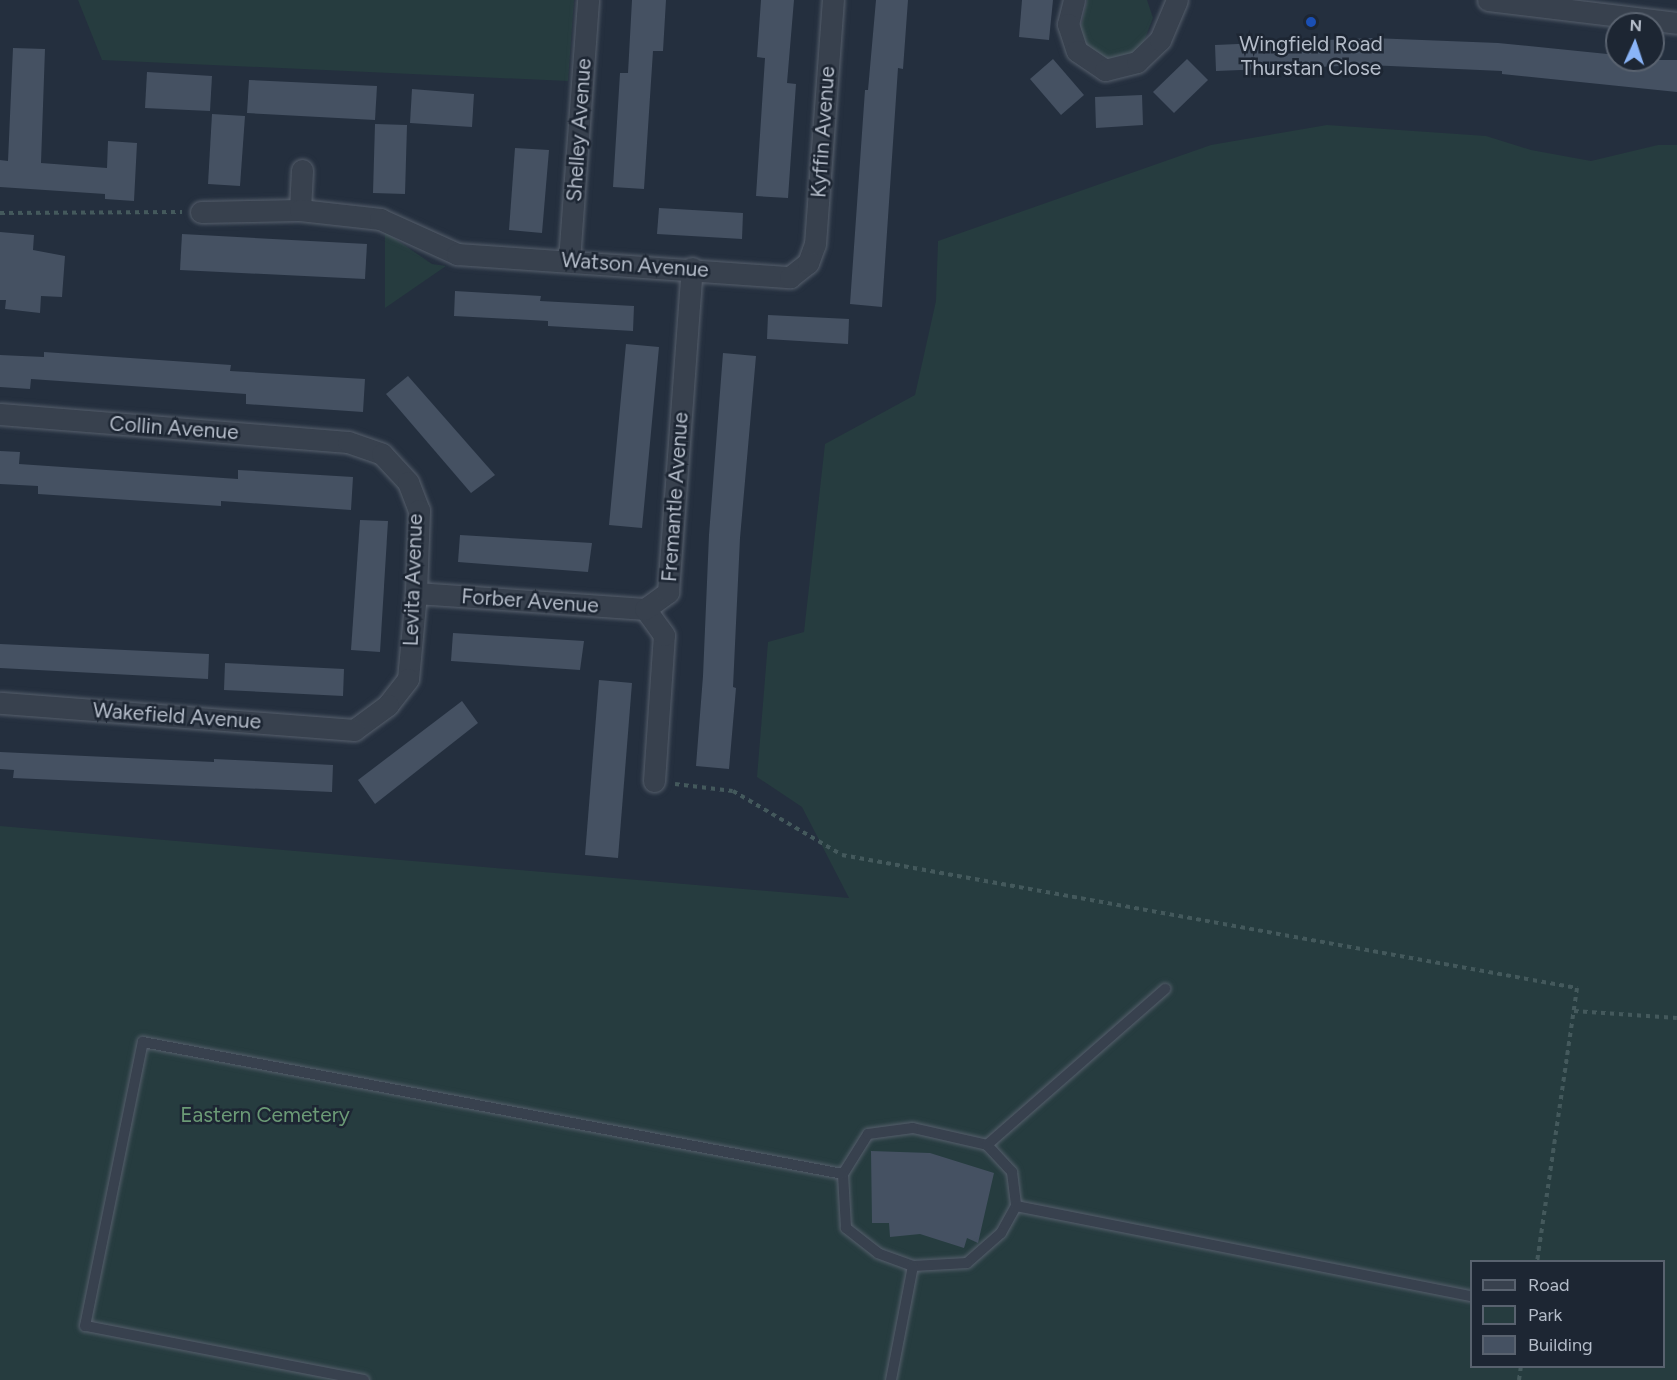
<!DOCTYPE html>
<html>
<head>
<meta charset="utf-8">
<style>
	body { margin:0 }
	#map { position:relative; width:1677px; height:1380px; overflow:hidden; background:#242f3e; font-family:Figtree,sans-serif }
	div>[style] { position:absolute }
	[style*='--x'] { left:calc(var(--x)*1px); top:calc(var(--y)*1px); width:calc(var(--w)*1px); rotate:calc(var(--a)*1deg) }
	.green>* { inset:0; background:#263c3f }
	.building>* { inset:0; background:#455162 }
	.path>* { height:4px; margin-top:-2px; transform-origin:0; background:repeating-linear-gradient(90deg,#44595c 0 4.5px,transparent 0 9px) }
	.roads { filter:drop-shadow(0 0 2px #565f6c) drop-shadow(0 0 2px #565f6c) }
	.lane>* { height:10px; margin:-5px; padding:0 5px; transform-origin:5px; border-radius:5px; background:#38414e }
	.street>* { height:21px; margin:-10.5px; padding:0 10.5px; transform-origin:10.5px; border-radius:10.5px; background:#38414e }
	.dots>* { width:16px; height:16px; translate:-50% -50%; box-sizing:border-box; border:3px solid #1d2633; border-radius:50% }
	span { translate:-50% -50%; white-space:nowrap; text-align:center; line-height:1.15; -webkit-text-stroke:5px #1d2633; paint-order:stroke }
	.poi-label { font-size:21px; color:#b4bcc9 }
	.street-label { font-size:21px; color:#b4bcc9 }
	.park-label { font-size:21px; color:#6b9a76 }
	.legend { position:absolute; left:1470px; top:1260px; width:195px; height:108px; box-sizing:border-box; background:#1d2633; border:2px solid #59626f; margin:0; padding:8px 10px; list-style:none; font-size:18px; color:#b4bcc9 }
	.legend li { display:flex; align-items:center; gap:12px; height:30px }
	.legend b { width:30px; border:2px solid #59626f }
	.north { position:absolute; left:1605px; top:12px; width:60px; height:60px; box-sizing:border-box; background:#1d2633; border:2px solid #59626f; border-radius:50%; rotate:3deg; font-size:16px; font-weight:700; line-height:24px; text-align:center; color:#b4bcc9 }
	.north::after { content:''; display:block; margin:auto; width:21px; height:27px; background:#8ab4f8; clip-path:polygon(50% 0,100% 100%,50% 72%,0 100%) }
</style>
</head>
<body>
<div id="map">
	<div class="green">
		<i style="clip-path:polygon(78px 0,574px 0,568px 81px,102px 60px)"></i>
		<i style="clip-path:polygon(1087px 0,1147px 0,1153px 18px,1142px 46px,1116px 63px,1092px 58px,1079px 35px)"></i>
		<i style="clip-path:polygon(evenodd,1327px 125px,1486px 136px,1531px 150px,1591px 161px,1658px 145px,1677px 145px,1677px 1380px,0 1380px,0 826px,849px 898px,802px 807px,757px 777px,768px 642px,804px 632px,825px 444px,915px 395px,936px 301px,938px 241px,1211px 145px,1327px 125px,1472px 1262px,1664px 1262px,1664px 1366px,1472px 1366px,1472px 1262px)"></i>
		<i style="clip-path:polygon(385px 232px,432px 264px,446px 266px,385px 308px)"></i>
	</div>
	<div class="building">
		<i style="clip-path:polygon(632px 0,666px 0,663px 51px,653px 51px,644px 189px,613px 187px,620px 73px,628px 73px)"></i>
		<i style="clip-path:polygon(761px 0,794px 0,787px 83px,796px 84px,788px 198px,756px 196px,765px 58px,757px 57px)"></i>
		<i style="clip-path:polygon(876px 0,908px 0,903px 69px,898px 68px,882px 307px,850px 304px,865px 90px,868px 90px)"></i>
		<i style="clip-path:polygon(1022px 0,1053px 0,1049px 40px,1019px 37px)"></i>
		<i style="clip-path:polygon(1372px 38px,1498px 43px,1617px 55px,1617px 60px,1677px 60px,1677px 92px,1502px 74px,1502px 71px,1368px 65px,1216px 71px,1215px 45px)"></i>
		<i style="clip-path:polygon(13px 48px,45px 49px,41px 163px,107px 168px,108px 141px,137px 143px,134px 201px,105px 199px,105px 194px,0 187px,0 160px,8px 161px)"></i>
		<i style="clip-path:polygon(1053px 59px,1084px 95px,1061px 115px,1030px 79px)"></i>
		<i style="clip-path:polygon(1187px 59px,1208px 80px,1174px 113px,1153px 92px)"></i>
		<i style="clip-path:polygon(147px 72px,212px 76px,210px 111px,145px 108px)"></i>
		<i style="clip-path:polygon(249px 80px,377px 86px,375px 120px,247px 113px)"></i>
		<i style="clip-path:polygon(412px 89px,474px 94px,472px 127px,410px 123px)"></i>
		<i style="clip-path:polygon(1142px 95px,1143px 125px,1096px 128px,1095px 97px)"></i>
		<i style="clip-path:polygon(212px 114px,245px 116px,240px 186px,208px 184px)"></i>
		<i style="clip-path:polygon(375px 124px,407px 125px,405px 194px,373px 193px)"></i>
		<i style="clip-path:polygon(515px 148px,549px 150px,542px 233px,509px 230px)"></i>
		<i style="clip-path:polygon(659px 208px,743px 213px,742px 239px,657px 234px)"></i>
		<i style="clip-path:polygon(0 232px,34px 235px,33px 250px,65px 256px,62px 297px,41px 296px,40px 313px,5px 309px,6px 300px,0 300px)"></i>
		<i style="clip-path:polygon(182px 234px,367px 244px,365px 279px,180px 270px)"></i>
		<i style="clip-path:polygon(455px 291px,541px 296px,540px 301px,634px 306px,633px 331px,548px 326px,548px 321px,454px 316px)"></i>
		<i style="clip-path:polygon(768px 315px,849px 319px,848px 344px,767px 339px)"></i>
		<i style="clip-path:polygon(626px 344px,659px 347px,642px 528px,609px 525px)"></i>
		<i style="clip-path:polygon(44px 352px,231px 365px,230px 371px,365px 379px,363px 412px,246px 404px,246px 394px,31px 379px,30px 389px,0 387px,0 355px,44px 357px)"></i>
		<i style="clip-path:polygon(723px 353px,756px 356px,740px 538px,733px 687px,736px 688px,729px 769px,696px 766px,703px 676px,709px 535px)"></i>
		<i style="clip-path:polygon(408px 376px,495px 475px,471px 493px,386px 394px)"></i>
		<i style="clip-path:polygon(0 451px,20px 452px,19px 464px,238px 479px,238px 470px,353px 477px,351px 510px,221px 501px,221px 506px,38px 494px,38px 486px,0 484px)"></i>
		<i style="clip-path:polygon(360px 520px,388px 521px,380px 652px,351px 650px)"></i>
		<i style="clip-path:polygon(460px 535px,592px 543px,588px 572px,458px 562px)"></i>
		<i style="clip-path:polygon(453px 633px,584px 641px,580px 670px,451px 661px)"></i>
		<i style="clip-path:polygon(0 644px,209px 654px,208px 679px,0 668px)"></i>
		<i style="clip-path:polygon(225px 663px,344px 669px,343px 696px,224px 690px)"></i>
		<i style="clip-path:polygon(599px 680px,632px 683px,618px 858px,585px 855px)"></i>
		<i style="clip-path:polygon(462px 701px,478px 723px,375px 804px,358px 780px)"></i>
		<i style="clip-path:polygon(0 752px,214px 762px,214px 759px,333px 765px,332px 792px,13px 778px,14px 770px,0 769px)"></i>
		<i style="clip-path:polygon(871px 1151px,930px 1153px,994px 1173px,978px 1243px,967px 1238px,964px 1248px,920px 1234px,890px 1237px,889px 1223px,872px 1223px)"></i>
	</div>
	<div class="path">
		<i style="--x:0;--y:213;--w:182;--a:-0.3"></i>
		<i style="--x:675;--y:784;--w:58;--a:6.9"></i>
		<i style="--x:733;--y:791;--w:126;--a:30.4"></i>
		<i style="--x:842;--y:855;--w:747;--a:10.26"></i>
		<i style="--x:1577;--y:988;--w:277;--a:98.3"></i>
		<i style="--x:1574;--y:1011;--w:103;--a:3.9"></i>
		<i style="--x:1519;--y:1380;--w:14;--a:-82"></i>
	</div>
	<div class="roads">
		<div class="lane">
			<i style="--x:913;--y:1128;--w:76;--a:12.9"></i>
			<i style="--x:987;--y:1145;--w:37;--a:47"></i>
			<i style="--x:1012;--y:1172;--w:34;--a:83"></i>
			<i style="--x:1016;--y:1206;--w:31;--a:119"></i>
			<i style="--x:1001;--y:1233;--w:45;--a:138.6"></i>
			<i style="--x:967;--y:1263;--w:54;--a:176.8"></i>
			<i style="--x:913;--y:1266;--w:37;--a:-160"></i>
			<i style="--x:878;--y:1253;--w:41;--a:-142"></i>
			<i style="--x:846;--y:1228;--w:54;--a:-93.2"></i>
			<i style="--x:843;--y:1174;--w:47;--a:-58"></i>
			<i style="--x:868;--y:1134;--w:45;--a:-7.6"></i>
			<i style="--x:987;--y:1145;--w:237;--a:-41.2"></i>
			<i style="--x:1016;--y:1206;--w:465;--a:11.2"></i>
			<i style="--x:364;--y:1380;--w:284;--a:-169"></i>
			<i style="--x:85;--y:1326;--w:290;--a:-78.5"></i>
			<i style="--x:143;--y:1042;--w:712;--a:10.68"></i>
			<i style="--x:891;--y:1380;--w:116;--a:-79.1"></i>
		</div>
		<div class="street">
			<i style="--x:1074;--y:0;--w:25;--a:104"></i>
			<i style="--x:1068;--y:24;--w:28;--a:72"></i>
			<i style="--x:1077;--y:51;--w:34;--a:34"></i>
			<i style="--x:1105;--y:70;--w:33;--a:-14"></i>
			<i style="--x:1137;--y:62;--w:32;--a:-44"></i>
			<i style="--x:1160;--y:40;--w:43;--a:-67"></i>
			<i style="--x:1488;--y:0;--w:190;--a:6.9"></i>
			<i style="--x:300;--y:210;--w:40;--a:-87.1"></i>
			<i style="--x:201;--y:212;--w:99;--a:-1.2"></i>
			<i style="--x:300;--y:210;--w:81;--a:6.4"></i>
			<i style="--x:380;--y:219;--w:85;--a:24.4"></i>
			<i style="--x:457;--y:254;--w:334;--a:4"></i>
			<i style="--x:790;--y:277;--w:23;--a:-38"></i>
			<i style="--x:808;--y:263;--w:20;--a:-70"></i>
			<i style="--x:815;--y:244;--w:245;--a:-85.8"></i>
			<i style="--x:569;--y:260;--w:261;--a:-85.8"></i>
			<i style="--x:0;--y:414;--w:349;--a:4.6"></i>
			<i style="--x:348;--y:442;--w:36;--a:19"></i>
			<i style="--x:382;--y:454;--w:38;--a:47"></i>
			<i style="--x:408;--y:482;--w:30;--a:69"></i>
			<i style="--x:419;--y:510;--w:83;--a:92.1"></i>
			<i style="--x:416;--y:593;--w:86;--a:95.3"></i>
			<i style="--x:408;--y:679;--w:33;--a:128"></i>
			<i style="--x:388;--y:705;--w:42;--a:143.7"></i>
			<i style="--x:354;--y:730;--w:355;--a:-175.6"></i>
			<i style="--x:416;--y:593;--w:230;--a:4"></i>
			<i style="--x:654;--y:781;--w:146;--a:-86.1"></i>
			<i style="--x:664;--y:635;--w:32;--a:-126"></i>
			<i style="--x:645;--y:609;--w:29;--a:-36"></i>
			<i style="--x:668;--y:592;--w:325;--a:-85.8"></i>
		</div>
	</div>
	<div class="dots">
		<i style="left:1311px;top:22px;background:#1a4fb4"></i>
	</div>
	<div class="poi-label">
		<span style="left:1311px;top:56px">Wingfield Road<br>Thurstan Close</span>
	</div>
	<div class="street-label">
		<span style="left:579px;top:130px;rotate:-86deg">Shelley Avenue</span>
		<span style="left:823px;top:132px;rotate:-86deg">Kyffin Avenue</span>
		<span style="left:635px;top:265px;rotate:4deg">Watson Avenue</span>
		<span style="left:174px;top:428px;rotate:4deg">Collin Avenue</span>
		<span style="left:675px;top:497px;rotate:-86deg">Fremantle Avenue</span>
		<span style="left:413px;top:580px;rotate:-88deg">Levita Avenue</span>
		<span style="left:530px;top:601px;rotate:4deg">Forber Avenue</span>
		<span style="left:177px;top:716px;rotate:4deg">Wakefield Avenue</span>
	</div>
	<div class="park-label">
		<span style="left:265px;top:1115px">Eastern Cemetery</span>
	</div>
	<ul class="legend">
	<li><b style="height:8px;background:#38414e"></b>Road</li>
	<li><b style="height:16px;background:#263c3f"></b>Park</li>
	<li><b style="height:16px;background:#455162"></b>Building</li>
	</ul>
	<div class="north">N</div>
</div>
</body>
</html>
